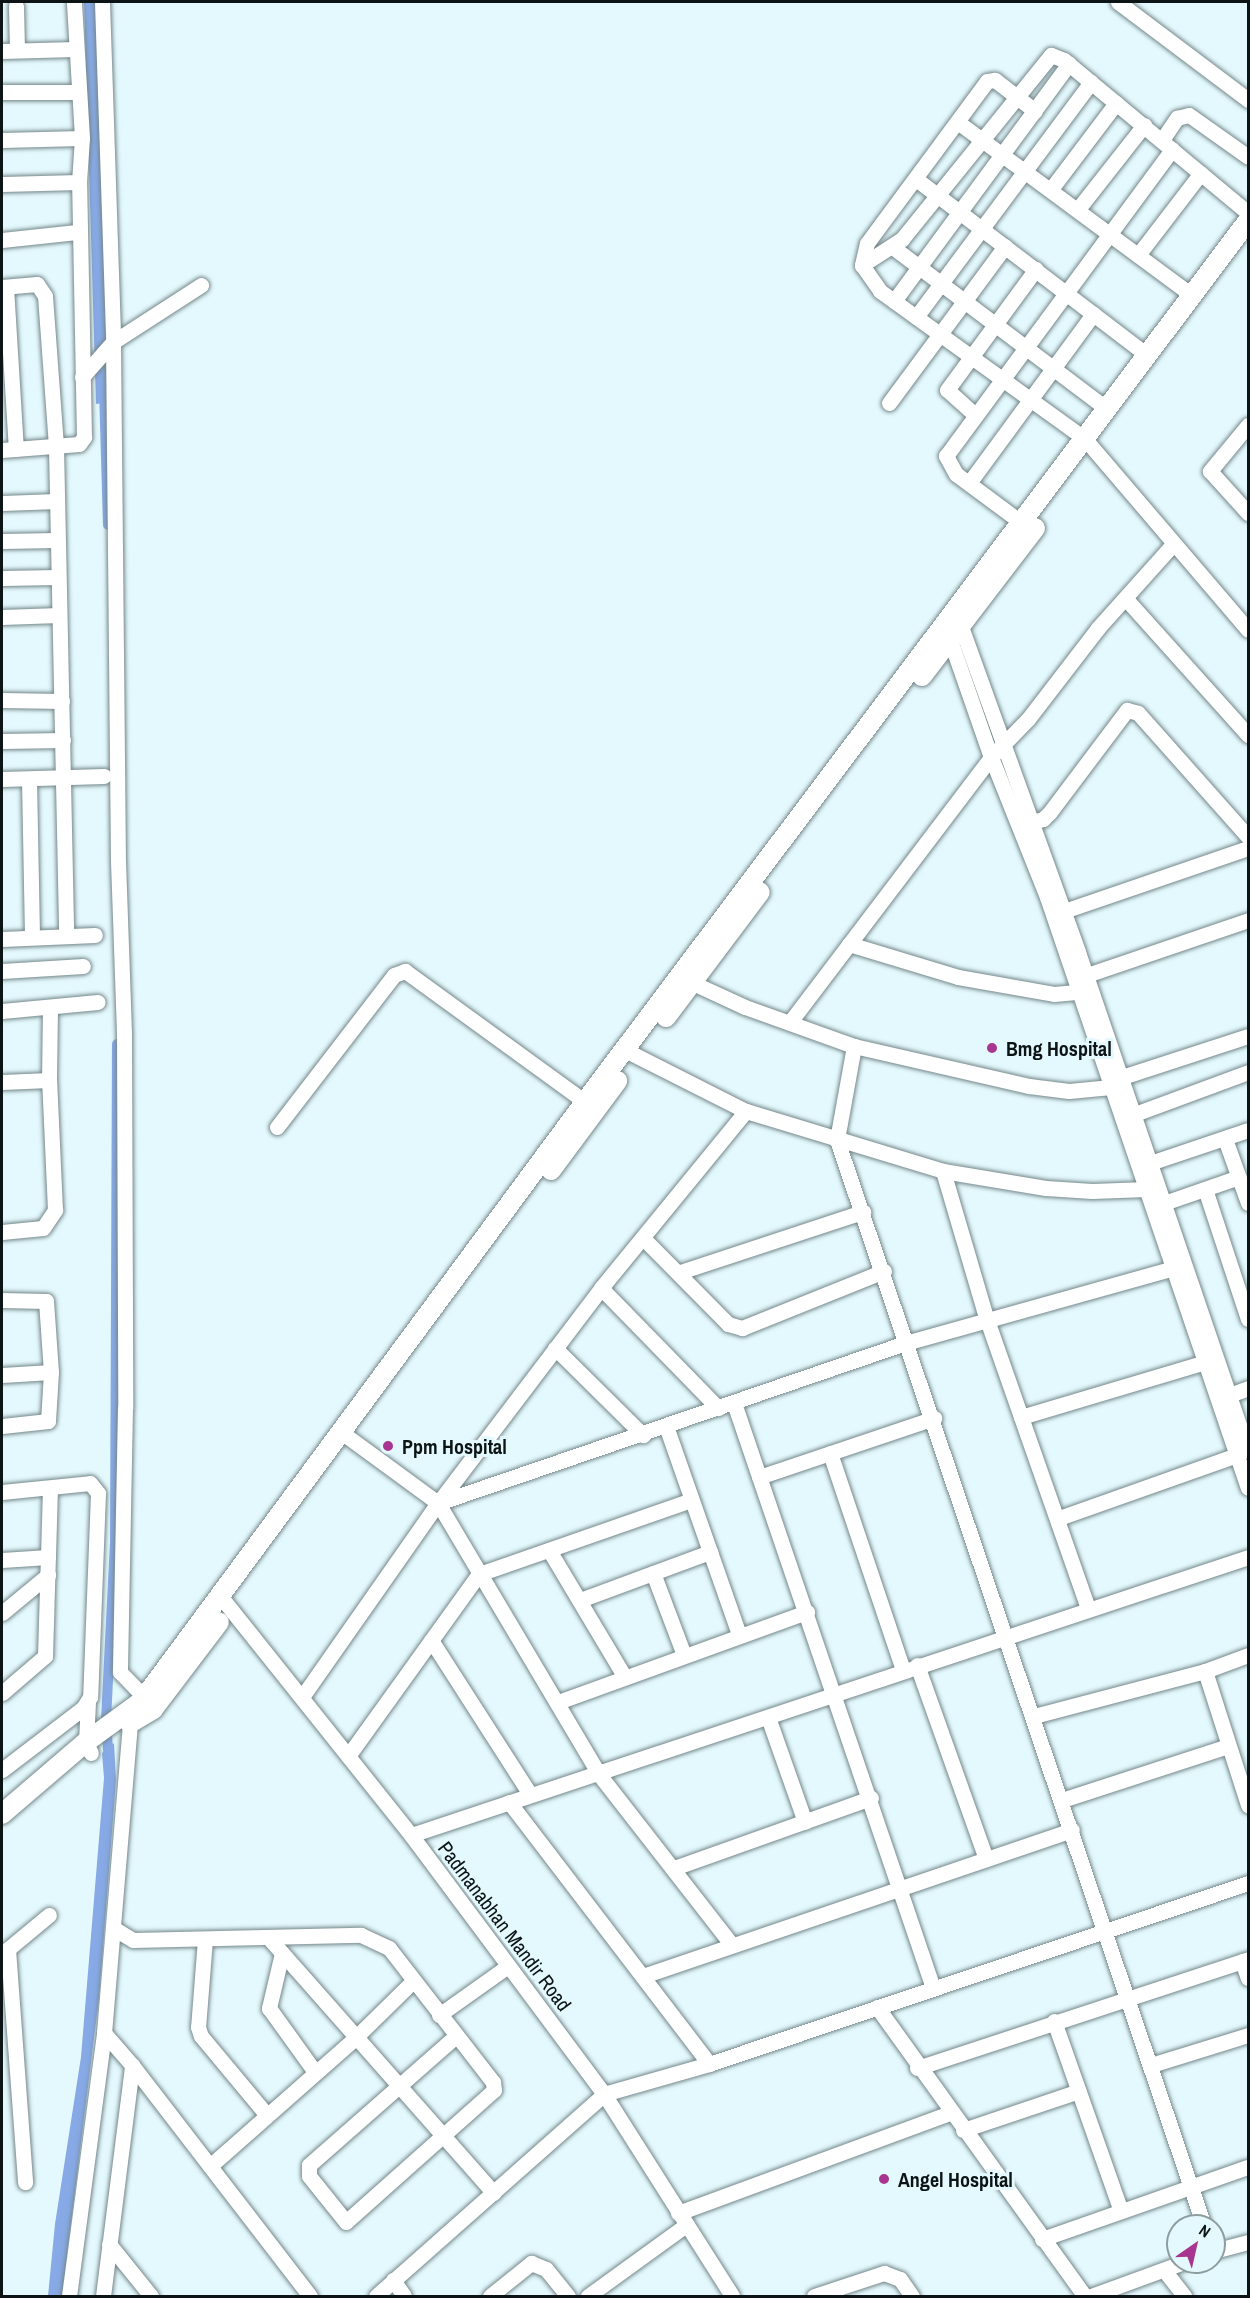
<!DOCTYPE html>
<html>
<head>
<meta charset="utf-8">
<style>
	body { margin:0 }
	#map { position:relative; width:1250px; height:2298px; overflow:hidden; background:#e4f9fd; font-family:"Archivo Narrow",sans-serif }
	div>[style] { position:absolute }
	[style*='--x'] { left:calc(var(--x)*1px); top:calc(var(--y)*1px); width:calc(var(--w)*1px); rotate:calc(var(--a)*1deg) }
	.water>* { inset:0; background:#87a9e5 }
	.canal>* { height:10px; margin:-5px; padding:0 5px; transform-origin:5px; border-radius:5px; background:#87a9e5 }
	.roads { filter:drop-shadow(0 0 2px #74878a) drop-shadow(0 0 2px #74878a) }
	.minor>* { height:15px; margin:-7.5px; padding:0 7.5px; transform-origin:7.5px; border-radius:7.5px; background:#fff }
	.major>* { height:20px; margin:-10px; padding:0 10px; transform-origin:10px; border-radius:10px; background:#fff }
	.dots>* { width:16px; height:16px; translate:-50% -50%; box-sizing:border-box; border:3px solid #e4f9fd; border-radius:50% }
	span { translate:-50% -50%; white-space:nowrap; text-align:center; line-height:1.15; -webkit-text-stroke:6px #e4f9fd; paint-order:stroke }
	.poi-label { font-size:20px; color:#0d1415; font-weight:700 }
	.left { translate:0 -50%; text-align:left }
	.street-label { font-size:20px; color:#0d1415 }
	.frame { position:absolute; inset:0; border:3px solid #0d1415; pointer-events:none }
	.north { position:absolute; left:1166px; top:2214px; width:60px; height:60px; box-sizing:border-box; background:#e4f9fd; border:2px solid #8e9da0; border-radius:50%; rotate:34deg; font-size:16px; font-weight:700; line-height:24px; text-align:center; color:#0d1415 }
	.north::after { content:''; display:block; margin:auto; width:21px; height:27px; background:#a83691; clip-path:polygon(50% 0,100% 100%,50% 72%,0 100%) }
</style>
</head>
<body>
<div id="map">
	<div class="water">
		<i style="clip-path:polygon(84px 2px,98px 2px,110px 402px,96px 404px)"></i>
		<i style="clip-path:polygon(114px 1743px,116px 1780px,99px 1998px,62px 2296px,48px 2296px,55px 2224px,81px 2057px,104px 1778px,102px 1753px)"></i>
	</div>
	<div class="canal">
		<i style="--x:104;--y:390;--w:135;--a:88.3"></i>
		<i style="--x:109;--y:1763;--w:43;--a:-94"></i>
		<i style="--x:106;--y:1720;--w:176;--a:-87.1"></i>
		<i style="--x:115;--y:1544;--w:500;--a:-89.77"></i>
	</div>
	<div class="roads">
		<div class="minor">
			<i style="--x:102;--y:2;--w:340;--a:88.1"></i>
			<i style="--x:113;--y:342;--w:519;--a:89.45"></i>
			<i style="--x:118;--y:861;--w:171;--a:88"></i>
			<i style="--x:124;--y:1032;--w:376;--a:89.8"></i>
			<i style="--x:125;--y:1408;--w:264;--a:91.1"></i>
			<i style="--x:120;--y:1672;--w:36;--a:46"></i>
			<i style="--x:1118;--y:2;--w:163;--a:37"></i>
			<i style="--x:16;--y:6;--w:44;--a:88.7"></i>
			<i style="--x:2;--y:51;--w:73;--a:-1.6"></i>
			<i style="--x:2;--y:92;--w:74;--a:0"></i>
			<i style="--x:1035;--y:111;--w:51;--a:-142.2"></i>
			<i style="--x:995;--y:80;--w:8;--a:173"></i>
			<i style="--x:987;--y:81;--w:202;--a:126.5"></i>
			<i style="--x:867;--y:243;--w:23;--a:103"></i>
			<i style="--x:862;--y:265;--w:32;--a:55"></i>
			<i style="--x:880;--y:291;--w:253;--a:35.8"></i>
			<i style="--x:1085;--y:439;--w:251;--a:49.5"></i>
			<i style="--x:959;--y:123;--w:291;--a:36.5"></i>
			<i style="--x:2;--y:140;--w:80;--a:-1.4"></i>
			<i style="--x:1162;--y:140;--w:27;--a:-56"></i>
			<i style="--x:1177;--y:118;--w:12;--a:-14"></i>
			<i style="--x:1189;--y:115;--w:72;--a:35.4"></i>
			<i style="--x:916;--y:179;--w:292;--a:37.3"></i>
			<i style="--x:2;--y:184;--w:77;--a:-1.5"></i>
			<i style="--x:79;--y:182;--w:44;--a:-86.1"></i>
			<i style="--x:82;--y:138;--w:136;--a:-93.4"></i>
			<i style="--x:1051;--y:189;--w:108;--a:-52.9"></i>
			<i style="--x:1078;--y:209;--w:107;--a:-51.8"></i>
			<i style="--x:2;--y:240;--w:75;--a:-6.1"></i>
			<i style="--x:894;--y:248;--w:267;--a:37.1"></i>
			<i style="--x:1138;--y:255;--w:103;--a:-52.5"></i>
			<i style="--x:862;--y:265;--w:48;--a:-33"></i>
			<i style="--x:902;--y:239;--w:237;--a:-51"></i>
			<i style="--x:1051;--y:55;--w:14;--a:21"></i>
			<i style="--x:1064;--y:60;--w:239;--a:39.7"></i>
			<i style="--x:2;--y:287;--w:35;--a:-5"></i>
			<i style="--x:37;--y:284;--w:14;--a:56"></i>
			<i style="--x:45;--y:296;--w:151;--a:85.8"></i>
			<i style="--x:56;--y:447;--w:487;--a:88.8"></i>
			<i style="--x:6;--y:287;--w:162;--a:86.5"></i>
			<i style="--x:894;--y:301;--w:295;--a:-53.6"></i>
			<i style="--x:916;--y:317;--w:293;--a:-53.3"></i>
			<i style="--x:82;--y:377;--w:47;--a:-48.5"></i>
			<i style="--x:113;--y:342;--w:105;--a:-32.9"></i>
			<i style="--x:889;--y:403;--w:195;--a:-53.5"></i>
			<i style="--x:974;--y:414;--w:36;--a:-138"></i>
			<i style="--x:947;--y:390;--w:150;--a:-53.7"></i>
			<i style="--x:1248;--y:425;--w:60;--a:129.6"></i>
			<i style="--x:1210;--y:471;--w:57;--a:47.9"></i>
			<i style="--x:2;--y:450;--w:77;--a:-4.5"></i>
			<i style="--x:79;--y:444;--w:9;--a:-54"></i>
			<i style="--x:84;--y:437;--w:255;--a:-91.1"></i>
			<i style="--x:969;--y:483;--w:210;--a:-53.7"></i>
			<i style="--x:2;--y:503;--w:55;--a:-2.1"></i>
			<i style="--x:1022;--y:523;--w:82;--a:-143.4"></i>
			<i style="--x:956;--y:474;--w:21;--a:-119"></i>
			<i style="--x:946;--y:456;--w:381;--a:-53.6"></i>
			<i style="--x:2;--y:541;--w:54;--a:-1.1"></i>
			<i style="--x:2;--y:578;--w:55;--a:-1"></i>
			<i style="--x:1126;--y:599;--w:183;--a:48.1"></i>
			<i style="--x:2;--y:617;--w:57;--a:-2"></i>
			<i style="--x:958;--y:618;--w:355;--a:70.2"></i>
			<i style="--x:1078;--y:952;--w:527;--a:71.19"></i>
			<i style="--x:947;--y:631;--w:133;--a:70.8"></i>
			<i style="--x:991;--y:757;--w:151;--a:68.2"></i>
			<i style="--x:1047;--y:897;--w:624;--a:71.22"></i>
			<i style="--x:2;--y:700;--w:60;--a:1"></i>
			<i style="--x:2;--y:741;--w:61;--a:-0.9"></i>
			<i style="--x:2;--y:779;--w:102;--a:-1.7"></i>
			<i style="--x:29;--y:779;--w:158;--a:88.9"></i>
			<i style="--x:1023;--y:824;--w:21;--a:-14"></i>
			<i style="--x:1043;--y:819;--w:10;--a:-45"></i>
			<i style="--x:1050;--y:812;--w:128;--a:-53"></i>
			<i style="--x:1127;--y:710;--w:11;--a:15"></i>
			<i style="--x:1138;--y:713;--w:166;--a:48.4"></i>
			<i style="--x:1064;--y:911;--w:194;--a:-18.9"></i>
			<i style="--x:2;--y:939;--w:93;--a:-2.5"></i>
			<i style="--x:849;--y:944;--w:114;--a:16.8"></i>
			<i style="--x:958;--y:977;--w:97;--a:10"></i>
			<i style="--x:1054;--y:994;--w:25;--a:-5"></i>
			<i style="--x:2;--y:971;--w:81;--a:-3.5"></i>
			<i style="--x:682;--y:978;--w:69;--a:24.7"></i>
			<i style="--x:745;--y:1007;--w:116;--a:19.7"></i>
			<i style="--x:854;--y:1046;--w:180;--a:12.9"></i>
			<i style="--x:1029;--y:1086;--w:40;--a:7.1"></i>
			<i style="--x:1069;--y:1091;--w:42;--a:-5.4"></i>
			<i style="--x:1078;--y:978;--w:180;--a:-18.8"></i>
			<i style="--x:2;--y:1011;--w:96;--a:-5.4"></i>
			<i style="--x:790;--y:1022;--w:333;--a:-52.8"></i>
			<i style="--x:991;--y:757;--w:53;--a:-45.8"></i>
			<i style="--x:1028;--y:719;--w:115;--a:-52.4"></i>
			<i style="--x:1098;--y:628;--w:113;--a:-48.2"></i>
			<i style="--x:854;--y:1046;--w:96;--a:100.3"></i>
			<i style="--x:837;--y:1140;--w:1146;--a:71.33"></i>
			<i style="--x:625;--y:1050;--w:136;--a:26.8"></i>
			<i style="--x:746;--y:1111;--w:206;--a:16.9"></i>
			<i style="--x:943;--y:1171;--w:104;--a:9.4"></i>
			<i style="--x:1046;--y:1188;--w:46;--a:3.7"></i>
			<i style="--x:1092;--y:1191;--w:55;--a:-2.1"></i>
			<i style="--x:1119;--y:1078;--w:136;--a:-18"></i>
			<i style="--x:2;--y:1082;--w:47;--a:-2.4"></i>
			<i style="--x:1132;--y:1115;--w:124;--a:-20.3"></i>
			<i style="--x:277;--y:1127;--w:192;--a:-52.4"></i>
			<i style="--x:394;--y:975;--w:12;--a:-20"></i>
			<i style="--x:405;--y:971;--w:231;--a:36"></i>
			<i style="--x:1225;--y:1139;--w:68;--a:70.2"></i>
			<i style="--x:1150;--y:1163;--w:103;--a:-18.6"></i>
			<i style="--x:943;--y:1171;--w:152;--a:73.6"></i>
			<i style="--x:986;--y:1317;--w:309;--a:70.7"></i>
			<i style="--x:1205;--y:1189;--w:137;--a:71.7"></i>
			<i style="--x:1164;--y:1203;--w:79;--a:-19.1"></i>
			<i style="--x:2;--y:1232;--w:41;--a:-5.6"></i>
			<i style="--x:43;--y:1228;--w:22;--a:-56"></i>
			<i style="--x:55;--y:1210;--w:130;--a:-92.6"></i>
			<i style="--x:49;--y:1080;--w:71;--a:-89.2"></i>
			<i style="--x:643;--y:1238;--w:121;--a:45.3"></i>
			<i style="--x:728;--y:1324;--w:15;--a:16"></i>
			<i style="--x:742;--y:1328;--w:153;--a:-21.9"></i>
			<i style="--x:680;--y:1272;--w:193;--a:-18.2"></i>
			<i style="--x:601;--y:1288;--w:168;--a:45.7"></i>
			<i style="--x:2;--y:1300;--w:44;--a:1.3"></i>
			<i style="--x:46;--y:1301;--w:71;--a:86"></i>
			<i style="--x:51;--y:1372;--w:49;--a:93.5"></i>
			<i style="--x:48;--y:1421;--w:46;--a:173.8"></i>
			<i style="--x:555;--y:1348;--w:124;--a:44.7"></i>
			<i style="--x:2;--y:1375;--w:49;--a:-3.5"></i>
			<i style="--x:1221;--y:1398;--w:29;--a:-20"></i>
			<i style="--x:734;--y:1403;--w:618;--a:71.21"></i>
			<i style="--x:1021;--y:1417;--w:193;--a:-16.6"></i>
			<i style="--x:666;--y:1426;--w:220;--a:70.7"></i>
			<i style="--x:341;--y:1432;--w:120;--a:36.2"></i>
			<i style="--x:438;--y:1503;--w:314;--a:59.3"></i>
			<i style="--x:598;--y:1773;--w:218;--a:52.1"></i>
			<i style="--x:830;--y:1453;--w:229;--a:71.4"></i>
			<i style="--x:759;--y:1477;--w:185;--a:-18.6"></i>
			<i style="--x:2;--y:1492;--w:88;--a:-5.8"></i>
			<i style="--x:90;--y:1483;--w:13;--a:51"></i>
			<i style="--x:98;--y:1493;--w:204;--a:92.2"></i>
			<i style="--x:90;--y:1697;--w:13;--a:122"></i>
			<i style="--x:83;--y:1708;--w:102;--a:142.6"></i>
			<i style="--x:438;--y:1503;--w:498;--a:-18.9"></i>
			<i style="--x:909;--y:1342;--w:275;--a:-15.6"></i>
			<i style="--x:1059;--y:1518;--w:189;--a:-19.5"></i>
			<i style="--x:549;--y:1550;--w:147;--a:59.2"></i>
			<i style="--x:2;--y:1560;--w:46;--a:-3.7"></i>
			<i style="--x:653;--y:1573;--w:88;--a:69.3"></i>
			<i style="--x:221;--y:1597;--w:305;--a:51.4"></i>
			<i style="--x:411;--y:1835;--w:323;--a:53.3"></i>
			<i style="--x:604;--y:2094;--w:239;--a:57.6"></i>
			<i style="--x:580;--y:1600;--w:139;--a:-20.3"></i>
			<i style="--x:2;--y:1613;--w:60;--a:-39.6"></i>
			<i style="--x:431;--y:1640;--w:183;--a:57.3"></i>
			<i style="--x:917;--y:1665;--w:206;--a:70.4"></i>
			<i style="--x:1205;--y:1671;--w:141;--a:72.2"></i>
			<i style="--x:2;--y:1693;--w:57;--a:-40.7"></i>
			<i style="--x:45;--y:1656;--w:167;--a:-88.3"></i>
			<i style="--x:302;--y:1697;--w:237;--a:-55"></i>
			<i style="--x:438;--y:1503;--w:270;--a:-52.8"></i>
			<i style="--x:601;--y:1288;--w:229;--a:-50.7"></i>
			<i style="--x:88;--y:1702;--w:40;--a:92.9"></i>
			<i style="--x:86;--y:1742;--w:12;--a:66"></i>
			<i style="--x:558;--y:1702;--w:265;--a:-19.9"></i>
			<i style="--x:1034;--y:1716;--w:177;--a:-14.7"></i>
			<i style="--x:1205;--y:1671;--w:46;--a:-20.4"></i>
			<i style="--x:768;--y:1717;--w:111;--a:70.6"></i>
			<i style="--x:348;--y:1756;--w:224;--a:-54.3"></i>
			<i style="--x:479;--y:1574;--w:225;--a:-19.2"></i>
			<i style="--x:1062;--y:1800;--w:175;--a:-18"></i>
			<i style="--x:509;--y:1802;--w:330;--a:52.6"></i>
			<i style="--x:411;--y:1835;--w:882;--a:-18.37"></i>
			<i style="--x:674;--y:1868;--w:209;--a:-19.6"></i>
			<i style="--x:113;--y:1928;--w:23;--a:31"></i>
			<i style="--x:133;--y:1940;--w:228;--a:-1.3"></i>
			<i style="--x:361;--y:1935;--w:31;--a:25"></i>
			<i style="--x:389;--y:1948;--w:170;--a:52.2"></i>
			<i style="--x:493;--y:2082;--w:8;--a:83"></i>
			<i style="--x:494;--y:2090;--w:198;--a:138.3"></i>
			<i style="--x:346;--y:2222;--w:59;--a:-128.8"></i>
			<i style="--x:309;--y:2176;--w:11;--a:-90"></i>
			<i style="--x:309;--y:2165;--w:196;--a:-41.3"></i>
			<i style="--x:268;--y:1937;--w:341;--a:48.6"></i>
			<i style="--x:205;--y:1939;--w:88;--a:94.5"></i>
			<i style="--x:198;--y:2027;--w:9;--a:72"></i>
			<i style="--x:201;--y:2036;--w:102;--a:50.2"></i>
			<i style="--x:8;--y:1949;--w:234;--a:85.8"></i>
			<i style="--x:282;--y:1953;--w:57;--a:103.3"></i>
			<i style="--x:269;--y:2008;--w:79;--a:54.3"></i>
			<i style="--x:2;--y:1954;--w:61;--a:-39.7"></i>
			<i style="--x:1242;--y:1961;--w:18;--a:71"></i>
			<i style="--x:643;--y:1976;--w:453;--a:-18.8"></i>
			<i style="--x:877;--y:2007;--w:356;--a:54.3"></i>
			<i style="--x:439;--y:2015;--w:85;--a:-35.4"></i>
			<i style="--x:1054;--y:2021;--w:201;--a:70.6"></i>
			<i style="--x:104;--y:2033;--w:321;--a:-85.2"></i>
			<i style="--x:1151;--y:2065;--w:102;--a:-17.2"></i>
			<i style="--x:917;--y:2068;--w:348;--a:-18.2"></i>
			<i style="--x:963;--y:2130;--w:122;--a:-18.6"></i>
			<i style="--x:210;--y:2166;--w:193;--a:-41.4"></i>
			<i style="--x:355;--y:2038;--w:81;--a:-44.5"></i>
			<i style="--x:678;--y:2213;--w:290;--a:-20.2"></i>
			<i style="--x:1042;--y:2239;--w:218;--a:-19.3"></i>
			<i style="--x:109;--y:2244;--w:67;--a:51.1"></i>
			<i style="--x:1214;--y:2251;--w:35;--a:-15"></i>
			<i style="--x:1164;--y:2270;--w:33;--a:52"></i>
			<i style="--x:393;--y:2280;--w:19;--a:55"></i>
			<i style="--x:69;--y:2296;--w:265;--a:-82.4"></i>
			<i style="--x:104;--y:2033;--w:43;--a:48.8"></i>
			<i style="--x:132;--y:2065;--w:292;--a:52.4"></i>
			<i style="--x:103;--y:2296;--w:233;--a:-82.8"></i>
			<i style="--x:376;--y:2296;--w:305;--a:-41.5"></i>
			<i style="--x:604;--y:2094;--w:109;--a:-15.9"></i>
			<i style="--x:709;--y:2064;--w:569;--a:-18.56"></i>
			<i style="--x:490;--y:2296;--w:53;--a:-38.8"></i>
			<i style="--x:531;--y:2263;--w:16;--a:22"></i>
			<i style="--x:546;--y:2269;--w:35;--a:51"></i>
			<i style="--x:588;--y:2296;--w:121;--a:-35.9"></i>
			<i style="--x:814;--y:2296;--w:74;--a:-18.2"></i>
			<i style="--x:884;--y:2273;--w:17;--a:21"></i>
			<i style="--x:900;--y:2279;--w:21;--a:55"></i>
			<i style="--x:1091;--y:2296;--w:99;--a:-20.1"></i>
		</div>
		<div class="major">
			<i style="--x:922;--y:676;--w:186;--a:-52.6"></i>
			<i style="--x:666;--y:1017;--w:156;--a:-53.1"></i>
			<i style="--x:551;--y:1170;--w:111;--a:-53.4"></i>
			<i style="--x:130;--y:1723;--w:27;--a:-31"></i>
			<i style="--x:153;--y:1709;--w:109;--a:-52.8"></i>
			<i style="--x:2;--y:1814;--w:111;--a:-40.6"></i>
			<i style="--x:86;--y:1742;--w:69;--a:-36.2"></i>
			<i style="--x:142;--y:1701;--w:745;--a:-53.51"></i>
			<i style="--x:585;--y:1102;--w:1103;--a:-53.04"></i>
		</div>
	</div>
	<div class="dots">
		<i style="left:992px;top:1048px;background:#a83691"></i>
		<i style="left:388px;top:1446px;background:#a83691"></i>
		<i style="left:884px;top:2179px;background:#a83691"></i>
	</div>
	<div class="poi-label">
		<span class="left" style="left:1006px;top:1048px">Bmg Hospital</span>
		<span class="left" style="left:402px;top:1446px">Ppm Hospital</span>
		<span class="left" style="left:898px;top:2179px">Angel Hospital</span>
	</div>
	<div class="street-label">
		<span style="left:505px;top:1926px;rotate:53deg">Padmanabhan Mandir Road</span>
	</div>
	<div class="frame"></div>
	<div class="north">N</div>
</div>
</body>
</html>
